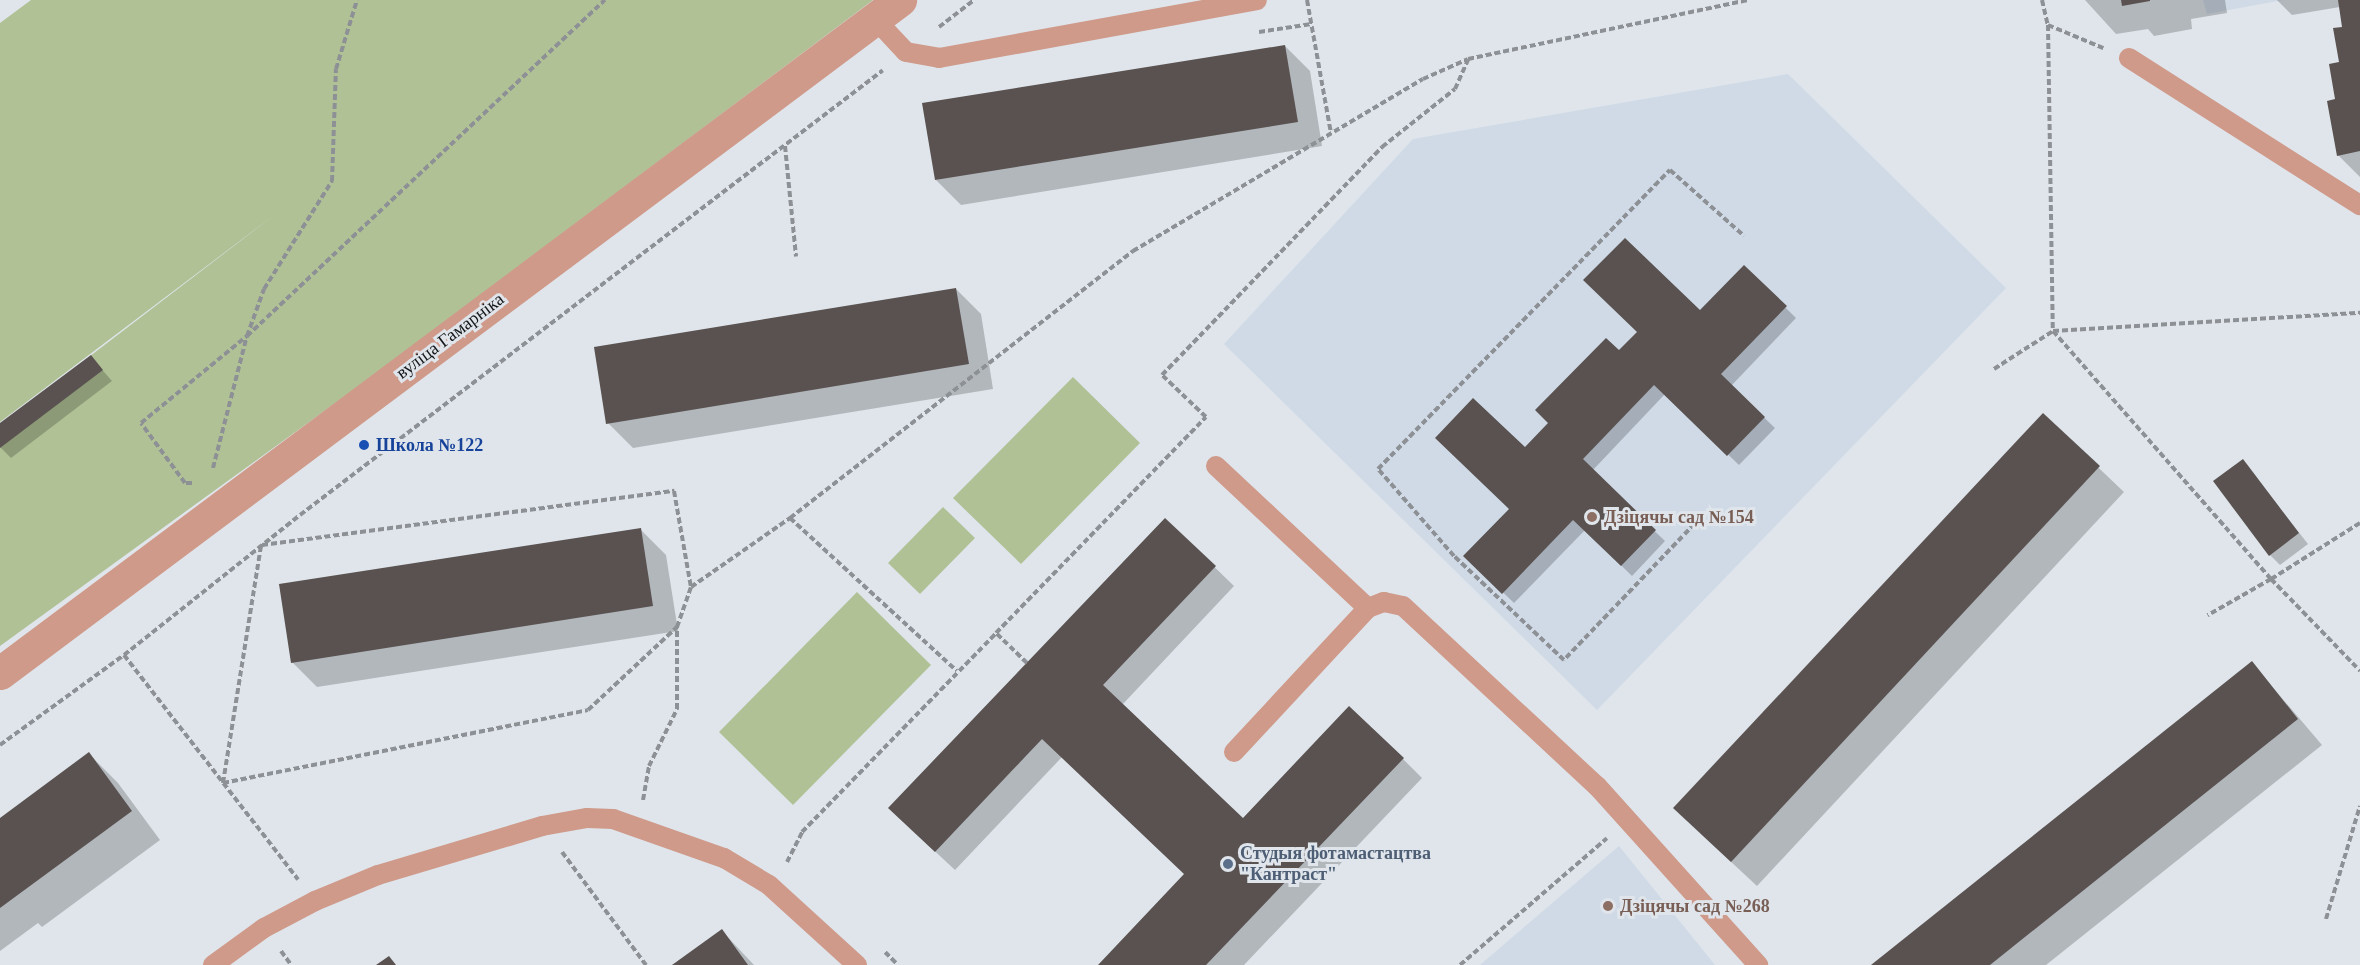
<!DOCTYPE html>
<html>
<head>
<meta charset="utf-8">
<style>
	body { margin:0 }
	#map { position:relative; width:2360px; height:965px; overflow:hidden; background:#dfe5eb; font-family:Georgia,serif }
	div>[style] { position:absolute }
	[style*='--x'] { left:calc(var(--x)*1px); top:calc(var(--y)*1px); width:calc(var(--w)*1px); rotate:calc(var(--a)*1deg) }
	.built>* { inset:0; background:#cfdae6 }
	.green>* { inset:0; background:#b1c196 }
	.shadow>* { inset:0; background:#0003 }
	.building>* { inset:0; background:#595250 }
	.path>* { height:4px; margin-top:-2px; transform-origin:0; background:repeating-linear-gradient(90deg,#8d9196 0 6px,transparent 0 9px) }
	.service>* { height:20px; margin:-10px; padding:0 10px; transform-origin:10px; border-radius:10px; background:#cf9a8a }
	.tertiary>* { height:33px; margin:-16.5px; padding:0 16.5px; transform-origin:16.5px; border-radius:16.5px; background:#cf9a8a }
	.dots>* { width:16px; height:16px; translate:-50% -50%; box-sizing:border-box; border:3px solid #dfe5eb; border-radius:50% }
	span { translate:-50% -50%; white-space:nowrap; text-align:center; line-height:1.15; -webkit-text-stroke:6px #dfe5eb; paint-order:stroke }
	.street-label { font-size:18px; color:#141618 }
	.transit-label { font-size:18px; color:#164399; font-weight:700 }
	.left { translate:0 -50%; text-align:left }
	.education-label { font-size:18px; color:#785e54; font-weight:700 }
	.service-label { font-size:18px; color:#4e5e75; font-weight:700 }
</style>
</head>
<body>
<div id="map">
	<div class="built">
		<i style="clip-path:polygon(2203px 0,2283px 0,2207px 14px)"></i>
		<i style="clip-path:polygon(1788px 74px,2006px 288px,1597px 710px,1224px 344px,1413px 139px)"></i>
		<i style="clip-path:polygon(1619px 846px,1715px 965px,1480px 965px)"></i>
	</div>
	<div class="green">
		<i style="clip-path:polygon(31px 0,873px 0,378px 372px,0 646px,0 425px,273px 216px,0 422px,0 23px)"></i>
		<i style="clip-path:polygon(1073px 377px,1140px 443px,1021px 564px,953px 498px)"></i>
		<i style="clip-path:polygon(943px 507px,975px 538px,920px 594px,888px 563px)"></i>
		<i style="clip-path:polygon(857px 592px,931px 665px,793px 805px,719px 732px)"></i>
	</div>
	<div class="shadow">
		<i style="clip-path:polygon(2085px 0,2225px 0,2227px 13px,2191px 19px,2192px 29px,2154px 36px,2148px 29px,2116px 34px)"></i>
		<i style="clip-path:polygon(2277px 0,2360px 0,2360px 177px,2338px 155px,2337px 101px,2344px 28px,2340px 7px,2292px 15px)"></i>
		<i style="clip-path:polygon(1285px 46px,1310px 71px,1322px 146px,961px 205px,936px 180px)"></i>
		<i style="clip-path:polygon(1744px 267px,1796px 318px,1731px 386px,1775px 428px,1739px 465px,1665px 394px,1592px 471px,1665px 541px,1632px 576px,1585px 530px,1514px 603px,1465px 556px,1511px 509px,1525px 449px,1619px 352px,1700px 312px)"></i>
		<i style="clip-path:polygon(956px 289px,981px 314px,993px 389px,633px 448px,608px 423px)"></i>
		<i style="clip-path:polygon(91px 357px,112px 381px,11px 458px,0 447px,0 425px)"></i>
		<i style="clip-path:polygon(2043px 415px,2124px 492px,1757px 886px,1700px 833px)"></i>
		<i style="clip-path:polygon(2242px 461px,2308px 544px,2280px 565px,2270px 555px)"></i>
		<i style="clip-path:polygon(1166px 520px,1234px 586px,1122px 705px,1243px 820px,1403px 759px,1422px 778px,1244px 965px,1100px 965px,1186px 875px,1062px 757px,955px 870px,910px 828px)"></i>
		<i style="clip-path:polygon(641px 530px,666px 555px,678px 631px,317px 687px,292px 662px)"></i>
		<i style="clip-path:polygon(2252px 663px,2322px 745px,2046px 965px,1873px 965px)"></i>
		<i style="clip-path:polygon(89px 754px,118px 783px,160px 840px,42px 927px,38px 923px,0 951px,0 820px)"></i>
		<i style="clip-path:polygon(722px 931px,754px 965px,674px 965px)"></i>
	</div>
	<div class="building">
		<i style="clip-path:polygon(2121px 0,2150px 0,2150px 1px,2122px 6px)"></i>
		<i style="clip-path:polygon(2338px 0,2360px 0,2360px 151px,2337px 156px,2327px 101px,2335px 99px,2329px 64px,2339px 62px,2333px 28px,2342px 27px)"></i>
		<i style="clip-path:polygon(1285px 45px,1298px 122px,935px 180px,922px 103px)"></i>
		<i style="clip-path:polygon(1625px 238px,1700px 310px,1744px 265px,1787px 306px,1721px 374px,1765px 417px,1727px 456px,1654px 385px,1583px 459px,1656px 530px,1621px 566px,1573px 520px,1502px 594px,1463px 556px,1509px 509px,1435px 438px,1473px 398px,1525px 447px,1548px 423px,1535px 410px,1606px 338px,1619px 350px,1637px 332px,1583px 280px)"></i>
		<i style="clip-path:polygon(956px 288px,969px 364px,606px 424px,594px 347px)"></i>
		<i style="clip-path:polygon(91px 355px,103px 370px,0 448px,0 423px)"></i>
		<i style="clip-path:polygon(2043px 413px,2100px 466px,1731px 862px,1673px 808px)"></i>
		<i style="clip-path:polygon(2243px 459px,2299px 533px,2269px 556px,2213px 481px)"></i>
		<i style="clip-path:polygon(1165px 518px,1216px 566px,1103px 685px,1243px 818px,1349px 706px,1404px 758px,1206px 965px,1098px 965px,1184px 874px,1042px 739px,935px 852px,888px 808px)"></i>
		<i style="clip-path:polygon(641px 528px,653px 606px,291px 663px,279px 584px)"></i>
		<i style="clip-path:polygon(2252px 661px,2298px 719px,1990px 965px,1871px 965px)"></i>
		<i style="clip-path:polygon(89px 752px,132px 811px,0 908px,0 818px)"></i>
		<i style="clip-path:polygon(722px 929px,748px 965px,672px 965px)"></i>
		<i style="clip-path:polygon(389px 956px,396px 965px,376px 965px)"></i>
	</div>
	<div class="path">
		<i style="--x:1307;--y:0;--w:135;--a:79.8"></i>
		<i style="--x:2042;--y:0;--w:26;--a:77"></i>
		<i style="--x:2048;--y:25;--w:306;--a:89.1"></i>
		<i style="--x:2053;--y:331;--w:330;--a:48.7"></i>
		<i style="--x:2271;--y:579;--w:73;--a:150.3"></i>
		<i style="--x:2048;--y:25;--w:60;--a:22.7"></i>
		<i style="--x:939;--y:27;--w:44;--a:-37.6"></i>
		<i style="--x:1259;--y:32;--w:53;--a:-8.7"></i>
		<i style="--x:785;--y:146;--w:111;--a:84.3"></i>
		<i style="--x:1994;--y:369;--w:70;--a:-32.8"></i>
		<i style="--x:2053;--y:331;--w:308;--a:-3.4"></i>
		<i style="--x:213;--y:468;--w:136;--a:-75.6"></i>
		<i style="--x:247;--y:336;--w:50;--a:-70.1"></i>
		<i style="--x:264;--y:289;--w:128;--a:-57.8"></i>
		<i style="--x:332;--y:181;--w:112;--a:-88"></i>
		<i style="--x:336;--y:69;--w:72;--a:-73.1"></i>
		<i style="--x:192;--y:483;--w:7;--a:180"></i>
		<i style="--x:185;--y:483;--w:74;--a:-126.3"></i>
		<i style="--x:141;--y:423;--w:137;--a:-39.4"></i>
		<i style="--x:247;--y:336;--w:491;--a:-43.2"></i>
		<i style="--x:1701;--y:517;--w:198;--a:133.8"></i>
		<i style="--x:1564;--y:660;--w:151;--a:-136.6"></i>
		<i style="--x:1454;--y:556;--w:116;--a:-131.1"></i>
		<i style="--x:1378;--y:469;--w:418;--a:-45.7"></i>
		<i style="--x:1670;--y:170;--w:99;--a:41.7"></i>
		<i style="--x:790;--y:518;--w:226;--a:42.5"></i>
		<i style="--x:2360;--y:523;--w:105;--a:147.8"></i>
		<i style="--x:2271;--y:579;--w:128;--a:45.9"></i>
		<i style="--x:262;--y:545;--w:416;--a:-7.5"></i>
		<i style="--x:674;--y:491;--w:97;--a:80"></i>
		<i style="--x:124;--y:655;--w:284;--a:52.2"></i>
		<i style="--x:1027;--y:663;--w:43;--a:-135.9"></i>
		<i style="--x:996;--y:633;--w:301;--a:-45.8"></i>
		<i style="--x:1206;--y:417;--w:61;--a:-136.3"></i>
		<i style="--x:1162;--y:375;--w:317;--a:-46"></i>
		<i style="--x:1382;--y:147;--w:93;--a:-38.5"></i>
		<i style="--x:1455;--y:89;--w:32;--a:-66"></i>
		<i style="--x:0;--y:745;--w:153;--a:-36"></i>
		<i style="--x:124;--y:655;--w:225;--a:-38.5"></i>
		<i style="--x:300;--y:515;--w:733;--a:-37.35"></i>
		<i style="--x:223;--y:783;--w:372;--a:-11.3"></i>
		<i style="--x:588;--y:710;--w:122;--a:-43"></i>
		<i style="--x:223;--y:783;--w:240;--a:-80.9"></i>
		<i style="--x:643;--y:800;--w:35;--a:-80"></i>
		<i style="--x:649;--y:766;--w:64;--a:-63.8"></i>
		<i style="--x:677;--y:709;--w:82;--a:-90"></i>
		<i style="--x:677;--y:627;--w:42;--a:-70.7"></i>
		<i style="--x:691;--y:587;--w:121;--a:-34.9"></i>
		<i style="--x:790;--y:518;--w:435;--a:-37.9"></i>
		<i style="--x:1133;--y:251;--w:337;--a:-30.7"></i>
		<i style="--x:1423;--y:79;--w:49;--a:-24"></i>
		<i style="--x:1468;--y:59;--w:286;--a:-11.9"></i>
		<i style="--x:562;--y:852;--w:141;--a:53.4"></i>
		<i style="--x:787;--y:862;--w:34;--a:-63"></i>
		<i style="--x:802;--y:832;--w:278;--a:-45.7"></i>
		<i style="--x:2326;--y:919;--w:118;--a:-73.3"></i>
		<i style="--x:281;--y:951;--w:17;--a:54"></i>
		<i style="--x:885;--y:952;--w:18;--a:45"></i>
		<i style="--x:1460;--y:965;--w:194;--a:-40.8"></i>
	</div>
	<div class="service">
		<i style="--x:875;--y:19;--w:45;--a:46.8"></i>
		<i style="--x:906;--y:52;--w:34;--a:10"></i>
		<i style="--x:939;--y:58;--w:323;--a:-10.3"></i>
		<i style="--x:2129;--y:58;--w:274;--a:32.5"></i>
		<i style="--x:1216;--y:466;--w:208;--a:43.1"></i>
		<i style="--x:1234;--y:752;--w:197;--a:-47.1"></i>
		<i style="--x:1368;--y:608;--w:17;--a:-21"></i>
		<i style="--x:1384;--y:602;--w:19;--a:12"></i>
		<i style="--x:1403;--y:606;--w:265;--a:42.9"></i>
		<i style="--x:1597;--y:786;--w:241;--a:48"></i>
		<i style="--x:213;--y:965;--w:63;--a:-36"></i>
		<i style="--x:264;--y:928;--w:58;--a:-27.9"></i>
		<i style="--x:315;--y:901;--w:68;--a:-22.4"></i>
		<i style="--x:378;--y:875;--w:171;--a:-16.6"></i>
		<i style="--x:542;--y:826;--w:46;--a:-10.1"></i>
		<i style="--x:587;--y:818;--w:26;--a:2"></i>
		<i style="--x:613;--y:819;--w:118;--a:19.4"></i>
		<i style="--x:724;--y:858;--w:52;--a:31"></i>
		<i style="--x:769;--y:885;--w:119;--a:42.3"></i>
	</div>
	<div class="tertiary">
		<i style="--x:0;--y:673;--w:1124;--a:-36.79"></i>
	</div>
	<div class="dots">
		<i style="left:364px;top:445px;background:#1a4fb4"></i>
		<i style="left:1592px;top:517px;background:#8d6e63"></i>
		<i style="left:1228px;top:864px;background:#5c6f8a"></i>
		<i style="left:1608px;top:906px;background:#8d6e63"></i>
	</div>
	<div class="street-label">
		<span style="left:450px;top:336px;rotate:-37deg">вуліца Гамарніка</span>
	</div>
	<div class="transit-label">
		<span class="left" style="left:376px;top:445px">Школа №122</span>
	</div>
	<div class="education-label">
		<span class="left" style="left:1604px;top:517px">Дзіцячы сад №154</span>
		<span class="left" style="left:1620px;top:906px">Дзіцячы сад №268</span>
	</div>
	<div class="service-label">
		<span class="left" style="left:1240px;top:864px">Студыя фотамастацтва<br>"Кантраст"</span>
	</div>
</div>
</body>
</html>
